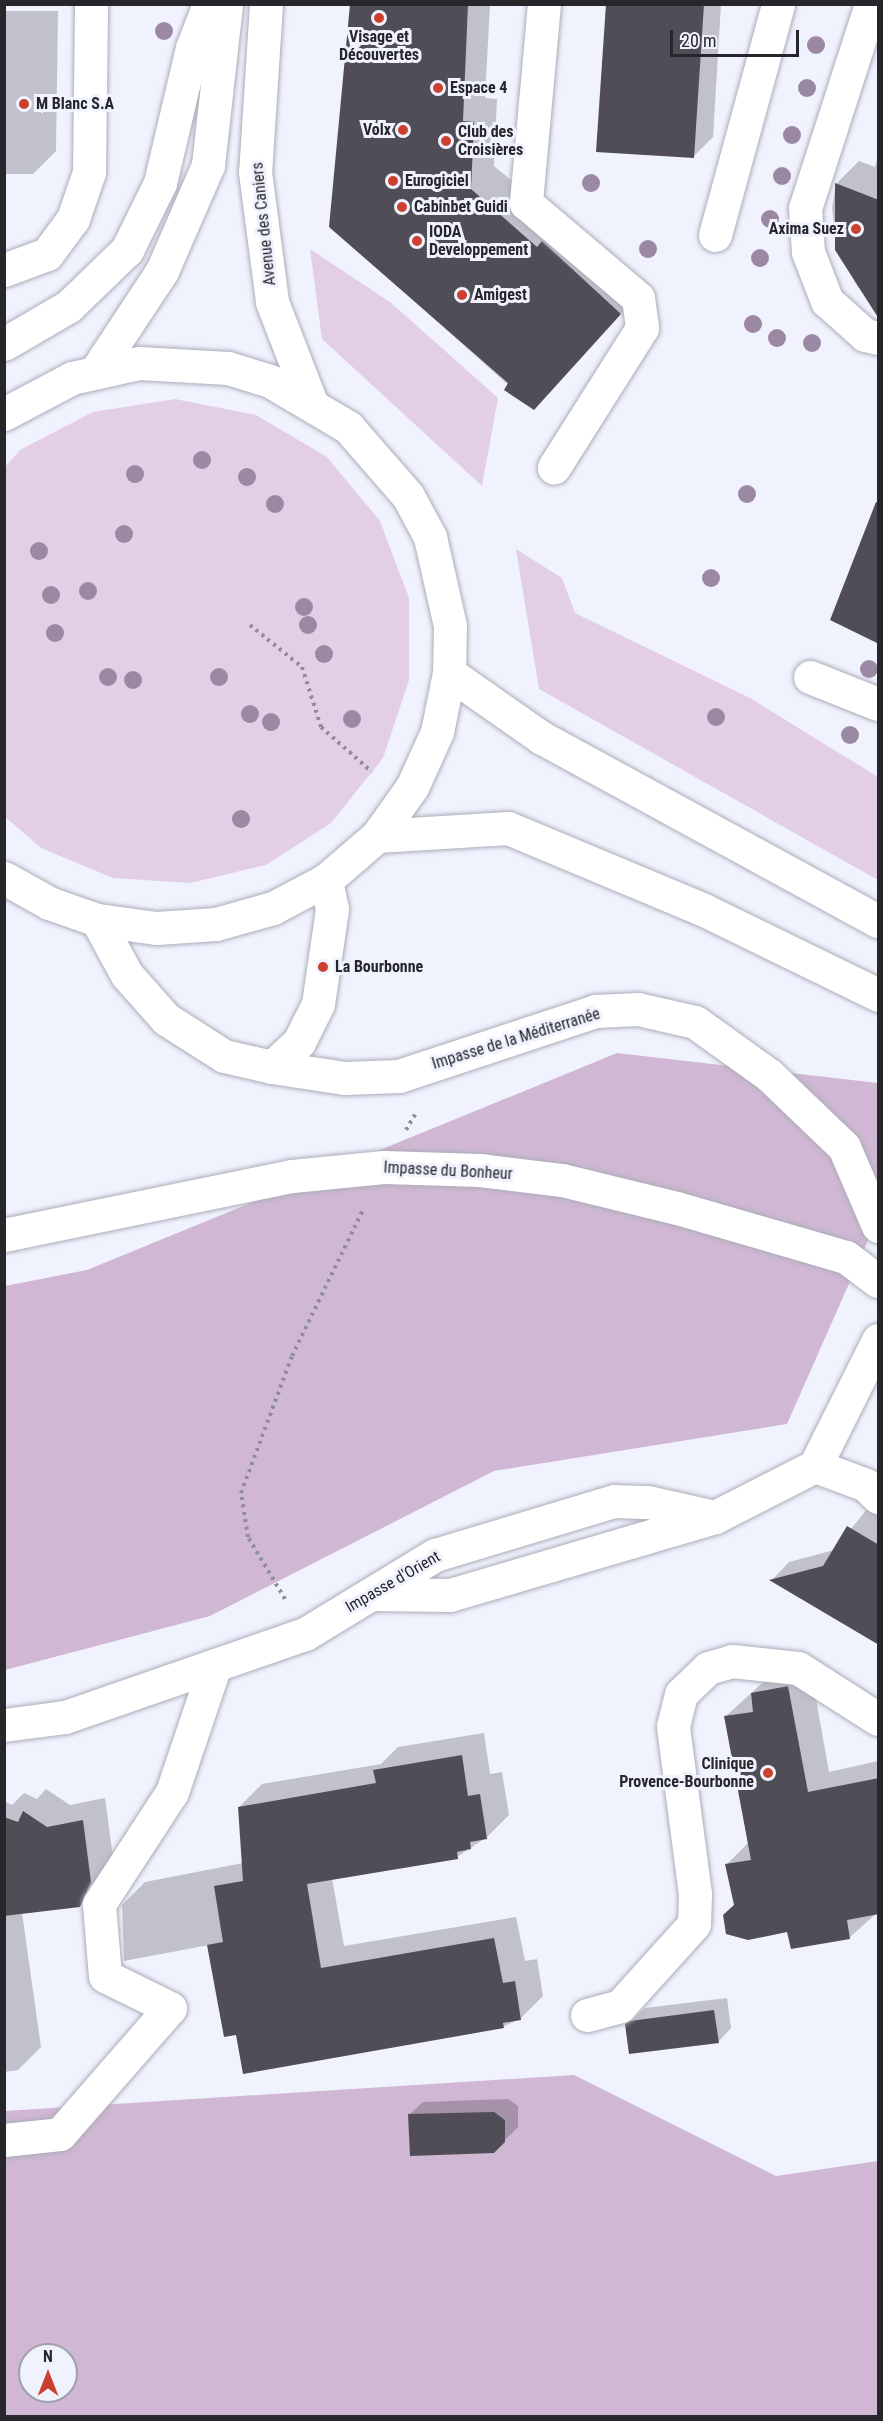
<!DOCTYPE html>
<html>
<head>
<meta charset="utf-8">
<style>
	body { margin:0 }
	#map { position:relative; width:883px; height:2421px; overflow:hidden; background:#f0f2fe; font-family:"Roboto Condensed",sans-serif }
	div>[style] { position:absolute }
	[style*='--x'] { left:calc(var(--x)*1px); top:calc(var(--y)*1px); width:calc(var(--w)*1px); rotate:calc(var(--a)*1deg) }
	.green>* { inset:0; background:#e2cfe5 }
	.forest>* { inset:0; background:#d0b7d3 }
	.shadow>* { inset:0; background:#0003 }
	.building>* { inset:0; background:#504d57 }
	.path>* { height:4px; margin-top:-2px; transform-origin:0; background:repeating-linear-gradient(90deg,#8d8e96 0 3px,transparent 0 7.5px) }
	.roads { filter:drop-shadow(0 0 2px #abadb9) drop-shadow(0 0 2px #abadb9) }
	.minor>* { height:33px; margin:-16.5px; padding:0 16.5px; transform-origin:16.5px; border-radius:16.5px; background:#fff }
	.major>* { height:33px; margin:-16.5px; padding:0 16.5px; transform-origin:16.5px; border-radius:16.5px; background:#fff }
	.highway>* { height:33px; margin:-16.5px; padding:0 16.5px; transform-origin:16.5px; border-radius:16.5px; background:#fff }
	.trees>* { width:18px; height:18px; margin:-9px; border-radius:50%; background:#9b89a4 }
	.dots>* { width:16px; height:16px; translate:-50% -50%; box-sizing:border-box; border:3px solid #f0f2fe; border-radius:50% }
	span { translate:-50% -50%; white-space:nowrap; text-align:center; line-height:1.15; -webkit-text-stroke:6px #f0f2fe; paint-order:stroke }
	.poi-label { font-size:16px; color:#26262b; font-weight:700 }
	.left { translate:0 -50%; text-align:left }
	.right { translate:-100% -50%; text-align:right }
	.street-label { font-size:16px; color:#26262b }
	.frame { position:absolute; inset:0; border:6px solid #26262b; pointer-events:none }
	.north { position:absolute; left:18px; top:2343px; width:60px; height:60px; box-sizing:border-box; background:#f0f2fe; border:2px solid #9fa0aa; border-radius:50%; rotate:0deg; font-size:16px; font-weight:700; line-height:24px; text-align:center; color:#26262b }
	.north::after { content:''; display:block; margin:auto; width:21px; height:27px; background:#cc402f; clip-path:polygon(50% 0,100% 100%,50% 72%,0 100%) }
	.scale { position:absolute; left:670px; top:30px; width:129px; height:27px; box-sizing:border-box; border:3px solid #26262b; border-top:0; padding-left:8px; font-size:18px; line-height:21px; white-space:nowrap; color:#26262b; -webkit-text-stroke:4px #f0f2fe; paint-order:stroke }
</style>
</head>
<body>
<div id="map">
	<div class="green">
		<i style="clip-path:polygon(310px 249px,390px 302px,498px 398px,482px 486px,322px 339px)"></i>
		<i style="clip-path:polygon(175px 399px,256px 415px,327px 457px,380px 521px,409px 598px,409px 680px,383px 758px,331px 823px,266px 865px,190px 883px,113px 878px,41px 848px,4px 816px,5px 467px,20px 450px,93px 412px)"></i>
		<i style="clip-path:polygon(516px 549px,562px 578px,575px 613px,750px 698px,878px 777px,878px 880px,539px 689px)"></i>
	</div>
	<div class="forest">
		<i style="clip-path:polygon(617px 1053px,878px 1083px,878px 1218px,787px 1424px,494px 1471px,210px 1616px,5px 1670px,5px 1286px,87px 1270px)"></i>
		<i style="clip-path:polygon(evenodd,574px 2075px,776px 2176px,878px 2161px,878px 2416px,5px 2416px,5px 2111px,574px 2075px,30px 2355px,66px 2355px,66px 2391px,30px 2391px,30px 2355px)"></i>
	</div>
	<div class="shadow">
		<i style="clip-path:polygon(351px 4px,490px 4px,485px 98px,497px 99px,494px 166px,643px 290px,534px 408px,330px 226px)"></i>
		<i style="clip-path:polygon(607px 4px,721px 4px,713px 137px,693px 157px)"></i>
		<i style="clip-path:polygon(4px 11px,58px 11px,56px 151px,33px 174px,4px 174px)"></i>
		<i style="clip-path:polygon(878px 156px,878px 301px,858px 287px,837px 250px,832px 208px,836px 184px,859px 161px,875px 167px)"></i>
		<i style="clip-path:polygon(867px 1509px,878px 1516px,878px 1643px,772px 1580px,789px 1562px,834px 1550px)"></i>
		<i style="clip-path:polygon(810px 1665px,829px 1772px,878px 1761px,878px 1912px,849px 1938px,788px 1930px,736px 1905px,726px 1865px,748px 1843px,726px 1716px,774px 1672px)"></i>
		<i style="clip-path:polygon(484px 1733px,490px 1774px,502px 1772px,509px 1815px,487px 1837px,457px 1857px,332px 1878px,344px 1946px,516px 1917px,525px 1961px,537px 1959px,543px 1996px,521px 2018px,503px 2027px,225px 2035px,209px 1945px,124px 1961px,122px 1905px,145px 1882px,243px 1863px,239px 1807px,262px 1784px,381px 1764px,398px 1747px)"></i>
		<i style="clip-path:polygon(46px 1789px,70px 1805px,105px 1798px,113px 1858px,103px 1882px,80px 1905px,22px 1913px,41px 2047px,18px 2070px,4px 2072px,4px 1801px,12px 1805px,24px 1793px,37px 1799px)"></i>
		<i style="clip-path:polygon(727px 1998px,731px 2028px,718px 2042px,627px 2025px,645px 2008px)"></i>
		<i style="clip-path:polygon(508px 2099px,518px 2106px,518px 2127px,504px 2141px,409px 2115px,423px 2102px)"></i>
	</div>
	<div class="building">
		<i style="clip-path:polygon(350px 4px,468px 4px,463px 121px,474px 122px,471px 189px,537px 247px,542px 241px,621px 314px,534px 410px,504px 390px,508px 383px,329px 227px)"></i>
		<i style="clip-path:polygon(606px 4px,704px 4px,694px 158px,596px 152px)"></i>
		<i style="clip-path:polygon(835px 183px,879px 200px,879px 319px,835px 250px)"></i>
		<i style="clip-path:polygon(876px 502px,879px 503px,879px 644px,830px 620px)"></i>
		<i style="clip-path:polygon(847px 1526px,879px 1545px,879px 1645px,769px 1580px,823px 1566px)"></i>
		<i style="clip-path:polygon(788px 1686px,808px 1792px,879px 1778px,879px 1914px,847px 1920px,850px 1939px,791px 1949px,787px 1932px,748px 1940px,726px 1934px,723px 1915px,734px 1905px,725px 1864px,751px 1860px,724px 1716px,753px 1712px,751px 1693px)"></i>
		<i style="clip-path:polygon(462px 1755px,468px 1796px,480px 1794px,487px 1839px,470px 1842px,471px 1849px,457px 1852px,458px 1859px,307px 1884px,321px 1968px,494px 1938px,503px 1983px,515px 1981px,521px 2020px,503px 2023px,504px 2028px,243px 2074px,236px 2035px,224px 2037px,207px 1945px,223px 1942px,214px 1886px,243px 1881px,238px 1807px,376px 1783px,373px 1770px)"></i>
		<i style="clip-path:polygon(23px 1811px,47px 1827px,83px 1820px,91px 1882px,80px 1907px,4px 1916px,4px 1817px,18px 1822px)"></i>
		<i style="clip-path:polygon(714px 2010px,719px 2043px,629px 2054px,625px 2024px,630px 2021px)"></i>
		<i style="clip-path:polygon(494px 2112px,505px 2120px,505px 2142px,494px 2153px,410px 2156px,408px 2114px)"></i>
	</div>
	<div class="path">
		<i style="--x:250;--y:625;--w:67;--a:38.9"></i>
		<i style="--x:302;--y:667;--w:63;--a:72.4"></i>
		<i style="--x:321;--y:727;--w:68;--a:41.4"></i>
		<i style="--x:406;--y:1130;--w:20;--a:-60"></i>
		<i style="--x:285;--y:1599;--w:72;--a:-120.8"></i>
		<i style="--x:248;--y:1537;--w:45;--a:-99"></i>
		<i style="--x:241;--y:1493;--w:146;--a:-69.6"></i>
		<i style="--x:292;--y:1356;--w:165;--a:-64.1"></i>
	</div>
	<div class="roads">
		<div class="minor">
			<i style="--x:266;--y:4;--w:168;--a:93.7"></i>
			<i style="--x:255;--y:172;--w:131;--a:82.5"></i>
			<i style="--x:272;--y:302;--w:105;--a:68.8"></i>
			<i style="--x:544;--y:4;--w:200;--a:95.2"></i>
			<i style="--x:526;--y:203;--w:147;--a:40.3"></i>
			<i style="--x:638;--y:298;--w:30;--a:82"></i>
			<i style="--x:642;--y:328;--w:165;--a:122.3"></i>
			<i style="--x:871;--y:4;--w:214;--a:107.9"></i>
			<i style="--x:805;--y:208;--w:44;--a:86.1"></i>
			<i style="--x:808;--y:252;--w:53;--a:68.8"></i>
			<i style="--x:827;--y:301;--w:51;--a:41.8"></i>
			<i style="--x:865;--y:335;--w:13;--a:13"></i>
			<i style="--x:715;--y:235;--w:239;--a:-74.7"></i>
			<i style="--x:4;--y:270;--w:46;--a:-20.4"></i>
			<i style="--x:47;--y:254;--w:44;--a:-53.4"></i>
			<i style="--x:73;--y:219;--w:50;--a:-71.2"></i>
			<i style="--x:89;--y:172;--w:168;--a:-89.3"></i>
			<i style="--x:96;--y:371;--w:120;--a:-56.6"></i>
			<i style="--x:162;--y:271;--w:116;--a:-66.5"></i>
			<i style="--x:208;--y:165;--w:162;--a:-83.6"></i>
			<i style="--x:810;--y:677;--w:73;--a:21.7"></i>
			<i style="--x:97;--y:920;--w:63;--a:61.4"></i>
			<i style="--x:127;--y:975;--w:59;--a:48.4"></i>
			<i style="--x:166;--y:1019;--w:69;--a:32.5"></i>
			<i style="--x:224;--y:1056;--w:49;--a:12.9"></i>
			<i style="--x:272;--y:1067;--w:74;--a:8.6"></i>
			<i style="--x:345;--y:1078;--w:54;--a:-2.1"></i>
			<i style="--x:399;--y:1076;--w:206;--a:-18.3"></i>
			<i style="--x:595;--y:1011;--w:43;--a:-2.7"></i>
			<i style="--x:638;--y:1009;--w:58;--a:12.8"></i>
			<i style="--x:695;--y:1022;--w:91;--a:35.6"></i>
			<i style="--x:769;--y:1075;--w:104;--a:43.8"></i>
			<i style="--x:844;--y:1147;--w:86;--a:66.7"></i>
			<i style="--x:272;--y:1067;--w:37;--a:-43"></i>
			<i style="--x:299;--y:1042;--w:42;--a:-63.4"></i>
			<i style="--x:318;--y:1004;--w:96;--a:-81.6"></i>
			<i style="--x:332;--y:909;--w:30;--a:-102"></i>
			<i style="--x:4;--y:1235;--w:294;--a:-11.6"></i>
			<i style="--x:292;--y:1176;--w:92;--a:-5.6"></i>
			<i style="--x:384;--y:1167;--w:96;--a:1.8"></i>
			<i style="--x:480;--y:1170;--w:83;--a:7"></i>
			<i style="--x:562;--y:1180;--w:118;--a:13.7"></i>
			<i style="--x:677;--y:1208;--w:176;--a:16.2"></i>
			<i style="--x:846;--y:1257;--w:40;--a:37"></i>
			<i style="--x:815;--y:1466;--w:141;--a:-63.4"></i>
			<i style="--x:815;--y:1466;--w:54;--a:20.4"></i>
			<i style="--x:866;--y:1485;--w:17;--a:45"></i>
			<i style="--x:371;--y:1594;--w:79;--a:0.7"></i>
			<i style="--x:450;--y:1595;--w:273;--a:-16.4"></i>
			<i style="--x:4;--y:1725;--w:62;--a:-7.5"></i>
			<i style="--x:65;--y:1717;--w:254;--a:-19.1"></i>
			<i style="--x:305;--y:1634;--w:152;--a:-31.3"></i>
			<i style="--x:435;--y:1555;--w:187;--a:-16.8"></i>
			<i style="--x:614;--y:1501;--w:34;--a:2"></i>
			<i style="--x:648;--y:1502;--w:69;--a:12.6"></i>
			<i style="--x:715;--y:1517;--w:112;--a:-27"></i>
			<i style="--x:587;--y:2015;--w:34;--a:-15"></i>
			<i style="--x:620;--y:2006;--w:110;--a:-47.9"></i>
			<i style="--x:694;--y:1924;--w:30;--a:-88"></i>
			<i style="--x:695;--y:1894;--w:169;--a:-97.5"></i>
			<i style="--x:673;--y:1726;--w:33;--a:-76"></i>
			<i style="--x:681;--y:1694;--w:37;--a:-44"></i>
			<i style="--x:708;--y:1668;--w:25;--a:-16"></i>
			<i style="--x:732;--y:1661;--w:66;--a:6.1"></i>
			<i style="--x:798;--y:1668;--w:95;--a:32.5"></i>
			<i style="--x:4;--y:2140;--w:56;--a:-6.1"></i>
			<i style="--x:60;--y:2134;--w:167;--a:-48.9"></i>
			<i style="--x:170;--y:2008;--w:72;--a:-153.8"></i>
			<i style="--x:105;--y:1976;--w:72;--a:-94.8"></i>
			<i style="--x:99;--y:1904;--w:134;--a:-56.9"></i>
			<i style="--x:172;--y:1792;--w:134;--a:-71.3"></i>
		</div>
		<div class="major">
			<i style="--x:4;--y:414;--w:77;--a:-27.9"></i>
			<i style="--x:72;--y:378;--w:69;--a:-12.6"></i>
			<i style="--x:139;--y:363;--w:89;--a:3.2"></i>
			<i style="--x:228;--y:368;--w:44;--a:17.2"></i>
			<i style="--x:270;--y:381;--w:91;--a:30.5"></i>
			<i style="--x:348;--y:427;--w:91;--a:49"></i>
			<i style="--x:408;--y:496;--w:47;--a:61.8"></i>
			<i style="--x:430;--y:537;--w:91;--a:77.3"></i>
			<i style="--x:450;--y:626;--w:47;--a:91.2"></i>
			<i style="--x:449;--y:673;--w:60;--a:101.5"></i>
			<i style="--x:437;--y:732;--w:60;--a:114.4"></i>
			<i style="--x:412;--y:787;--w:60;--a:125.5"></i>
			<i style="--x:377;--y:836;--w:67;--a:139.2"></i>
			<i style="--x:326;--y:880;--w:60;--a:152.2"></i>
			<i style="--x:273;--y:908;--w:59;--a:164.3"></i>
			<i style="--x:216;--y:924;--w:60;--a:176.2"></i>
			<i style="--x:156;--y:928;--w:60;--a:-172.3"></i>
			<i style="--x:97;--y:920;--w:51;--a:-160.5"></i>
			<i style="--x:49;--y:903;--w:51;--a:-150.9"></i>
			<i style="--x:449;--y:673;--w:113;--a:35"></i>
			<i style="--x:542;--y:738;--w:383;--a:28.6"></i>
			<i style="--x:377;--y:836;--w:131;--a:-3.5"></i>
			<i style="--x:508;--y:828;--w:212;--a:22.7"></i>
			<i style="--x:704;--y:910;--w:194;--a:26"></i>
		</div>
		<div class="highway">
			<i style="--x:4;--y:344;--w:75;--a:-30.3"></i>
			<i style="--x:69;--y:306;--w:81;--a:-44"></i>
			<i style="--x:127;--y:250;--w:75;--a:-63.8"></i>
			<i style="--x:160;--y:183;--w:139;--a:-76.7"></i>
			<i style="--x:192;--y:48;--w:47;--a:-68.9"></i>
		</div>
	</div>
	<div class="trees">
		<i style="left:164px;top:31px"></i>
		<i style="left:816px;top:45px"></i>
		<i style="left:807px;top:88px"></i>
		<i style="left:792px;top:135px"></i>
		<i style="left:782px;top:176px"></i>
		<i style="left:591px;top:183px"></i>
		<i style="left:770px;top:219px"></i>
		<i style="left:648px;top:249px"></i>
		<i style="left:760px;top:258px"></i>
		<i style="left:753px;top:324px"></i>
		<i style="left:777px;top:338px"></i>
		<i style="left:812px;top:343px"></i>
		<i style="left:202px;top:460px"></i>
		<i style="left:135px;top:474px"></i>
		<i style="left:247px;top:477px"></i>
		<i style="left:747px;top:494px"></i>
		<i style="left:275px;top:504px"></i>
		<i style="left:124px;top:534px"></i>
		<i style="left:39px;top:551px"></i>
		<i style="left:711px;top:578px"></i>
		<i style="left:88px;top:591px"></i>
		<i style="left:51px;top:595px"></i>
		<i style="left:304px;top:607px"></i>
		<i style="left:308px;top:625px"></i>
		<i style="left:55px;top:633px"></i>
		<i style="left:324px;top:654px"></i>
		<i style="left:869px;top:669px"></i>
		<i style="left:108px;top:677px"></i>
		<i style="left:219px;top:677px"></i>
		<i style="left:133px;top:680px"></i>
		<i style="left:250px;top:714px"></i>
		<i style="left:716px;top:717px"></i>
		<i style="left:352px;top:719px"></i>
		<i style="left:271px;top:722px"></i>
		<i style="left:850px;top:735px"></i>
		<i style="left:241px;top:819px"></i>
	</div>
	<div class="dots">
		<i style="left:379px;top:18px;background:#cc402f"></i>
		<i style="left:438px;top:88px;background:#cc402f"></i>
		<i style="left:24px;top:104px;background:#cc402f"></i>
		<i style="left:403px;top:130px;background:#cc402f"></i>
		<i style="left:446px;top:141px;background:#cc402f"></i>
		<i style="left:393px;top:181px;background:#cc402f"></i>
		<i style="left:402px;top:207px;background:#cc402f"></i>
		<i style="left:856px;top:229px;background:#cc402f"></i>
		<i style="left:417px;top:241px;background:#cc402f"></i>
		<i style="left:462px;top:295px;background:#cc402f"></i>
		<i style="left:323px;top:967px;background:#cc402f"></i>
		<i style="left:768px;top:1773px;background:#cc402f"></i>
	</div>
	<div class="poi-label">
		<span style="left:379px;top:46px">Visage et<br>Découvertes</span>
		<span class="left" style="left:450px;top:88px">Espace 4</span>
		<span class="left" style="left:36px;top:104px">M Blanc S.A</span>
		<span class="right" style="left:391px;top:130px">Volx</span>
		<span class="left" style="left:458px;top:141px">Club des<br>Croisières</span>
		<span class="left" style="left:405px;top:181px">Eurogiciel</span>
		<span class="left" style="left:414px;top:207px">Cabinbet Guidi</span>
		<span class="right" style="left:844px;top:229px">Axima Suez</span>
		<span class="left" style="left:429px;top:241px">IODA<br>Developpement</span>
		<span class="left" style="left:474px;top:295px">Amigest</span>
		<span class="left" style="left:335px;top:967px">La Bourbonne</span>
		<span class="right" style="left:754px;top:1773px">Clinique<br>Provence-Bourbonne</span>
	</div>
	<div class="street-label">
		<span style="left:264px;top:224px;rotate:-96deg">Avenue des Caniers</span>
		<span style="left:516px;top:1039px;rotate:-17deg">Impasse de la Méditerranée</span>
		<span style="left:448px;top:1171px;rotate:3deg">Impasse du Bonheur</span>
		<span style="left:393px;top:1582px;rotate:-30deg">Impasse d'Orient</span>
	</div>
	<div class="frame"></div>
	<div class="north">N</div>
	<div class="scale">20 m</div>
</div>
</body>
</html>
